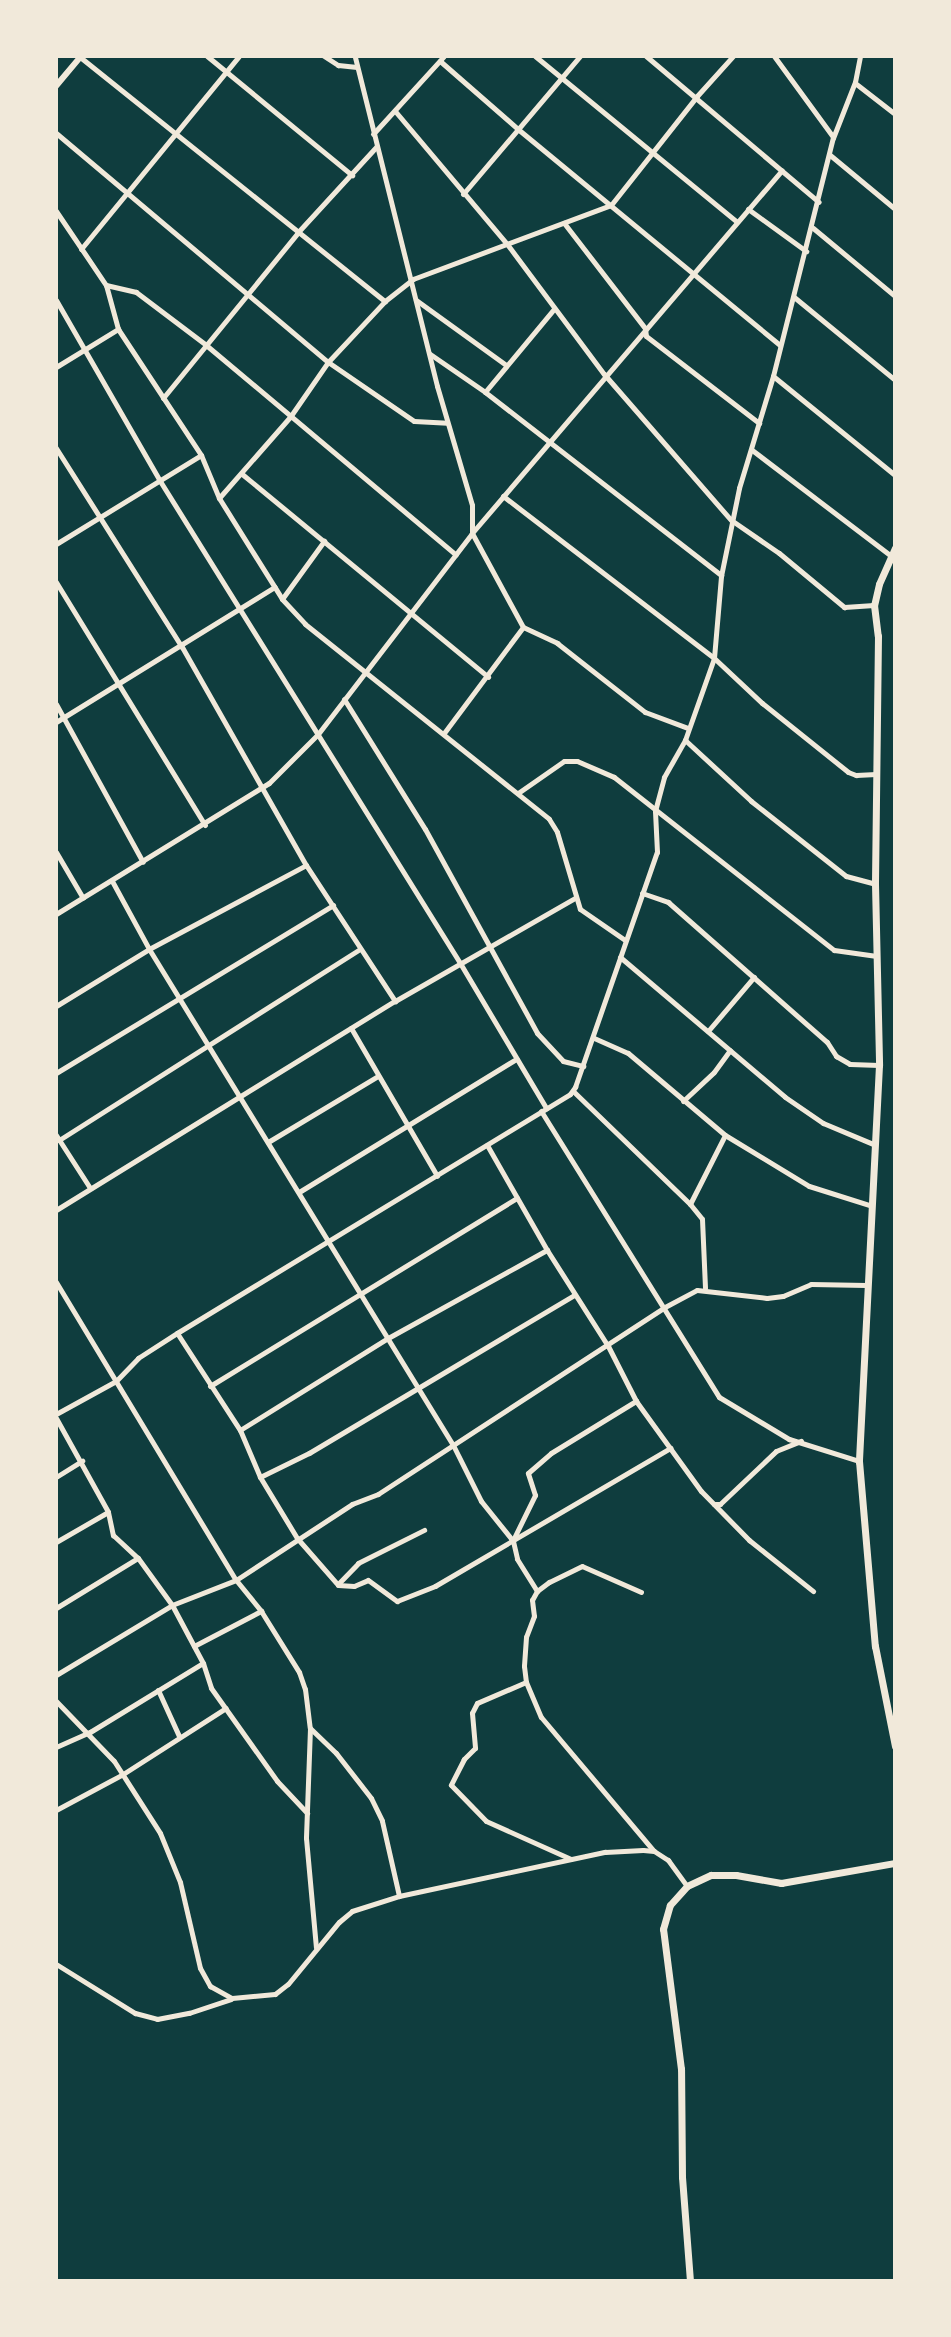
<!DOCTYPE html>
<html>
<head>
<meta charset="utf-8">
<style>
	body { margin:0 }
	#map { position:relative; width:951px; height:2337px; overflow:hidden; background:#0f3d3e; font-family:"Archivo Narrow",sans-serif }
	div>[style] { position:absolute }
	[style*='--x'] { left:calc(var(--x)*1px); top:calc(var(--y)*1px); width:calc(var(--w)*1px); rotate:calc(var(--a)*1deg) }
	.minor>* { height:5px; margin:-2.5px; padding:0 2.5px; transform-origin:2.5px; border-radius:2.5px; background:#f1e9da }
	.tertiary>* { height:6px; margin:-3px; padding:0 3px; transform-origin:3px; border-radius:3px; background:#f1e9da }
	.secondary>* { height:7px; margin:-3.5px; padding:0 3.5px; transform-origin:3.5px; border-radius:3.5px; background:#f1e9da }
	span { translate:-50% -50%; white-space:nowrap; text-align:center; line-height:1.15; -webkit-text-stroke:6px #f1e9da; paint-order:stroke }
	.frame { position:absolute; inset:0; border:58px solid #f1e9da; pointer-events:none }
</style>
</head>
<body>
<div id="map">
	<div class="minor">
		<i style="--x:207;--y:56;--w:188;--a:39.4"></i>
		<i style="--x:324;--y:56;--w:17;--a:33"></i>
		<i style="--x:338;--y:65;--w:19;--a:6"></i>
		<i style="--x:535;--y:56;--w:261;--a:39.4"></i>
		<i style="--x:646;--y:56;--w:226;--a:40.2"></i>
		<i style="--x:774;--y:56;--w:100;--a:53.9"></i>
		<i style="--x:80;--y:57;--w:391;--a:38.7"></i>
		<i style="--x:440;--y:61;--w:105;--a:41.1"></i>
		<i style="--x:519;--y:130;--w:338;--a:39.5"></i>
		<i style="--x:855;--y:83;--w:51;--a:37.8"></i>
		<i style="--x:395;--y:111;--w:174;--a:49.9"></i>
		<i style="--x:507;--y:244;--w:162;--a:53.3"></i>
		<i style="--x:604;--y:374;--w:194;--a:49"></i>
		<i style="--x:56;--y:133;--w:356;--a:40.1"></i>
		<i style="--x:328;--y:362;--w:104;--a:34.5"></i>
		<i style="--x:414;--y:421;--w:33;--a:3"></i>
		<i style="--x:373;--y:134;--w:105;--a:-47.7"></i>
		<i style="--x:830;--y:155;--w:85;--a:39.7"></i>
		<i style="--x:463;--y:194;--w:181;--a:-49.7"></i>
		<i style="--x:748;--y:209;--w:72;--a:35.9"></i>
		<i style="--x:56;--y:211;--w:89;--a:56"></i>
		<i style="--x:106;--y:285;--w:46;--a:74.7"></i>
		<i style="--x:118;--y:329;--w:151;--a:56.6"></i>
		<i style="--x:201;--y:455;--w:47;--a:67.3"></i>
		<i style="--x:219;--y:498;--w:119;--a:58"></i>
		<i style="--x:282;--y:599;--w:34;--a:47"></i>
		<i style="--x:305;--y:624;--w:312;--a:38.6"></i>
		<i style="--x:549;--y:819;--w:15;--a:58"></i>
		<i style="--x:557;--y:832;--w:80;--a:73.4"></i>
		<i style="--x:580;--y:909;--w:55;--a:34.6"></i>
		<i style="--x:564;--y:223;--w:133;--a:52.4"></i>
		<i style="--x:645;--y:328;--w:8;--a:83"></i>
		<i style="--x:646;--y:336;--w:143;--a:37.6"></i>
		<i style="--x:813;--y:228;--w:107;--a:39.7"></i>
		<i style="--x:81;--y:249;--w:249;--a:-50.7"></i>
		<i style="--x:106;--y:285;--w:31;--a:13"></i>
		<i style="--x:136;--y:292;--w:88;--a:37.1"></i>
		<i style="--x:206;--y:345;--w:326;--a:40"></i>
		<i style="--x:794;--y:297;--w:131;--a:39.4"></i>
		<i style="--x:56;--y:300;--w:209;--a:60.1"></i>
		<i style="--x:160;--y:481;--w:568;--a:58.1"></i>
		<i style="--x:460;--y:963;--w:169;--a:59.3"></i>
		<i style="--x:416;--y:300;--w:111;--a:35.8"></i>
		<i style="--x:430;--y:354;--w:67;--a:34.6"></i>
		<i style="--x:485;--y:392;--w:299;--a:37.8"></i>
		<i style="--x:56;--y:367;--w:73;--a:-31.5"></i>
		<i style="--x:773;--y:376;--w:157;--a:39.1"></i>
		<i style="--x:485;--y:392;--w:108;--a:-50.3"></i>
		<i style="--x:163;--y:398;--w:215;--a:-50.8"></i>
		<i style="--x:299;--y:231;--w:114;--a:-47.5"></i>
		<i style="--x:56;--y:448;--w:236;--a:57.7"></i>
		<i style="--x:182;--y:647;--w:251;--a:60.4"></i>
		<i style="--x:306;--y:865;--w:163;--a:56.8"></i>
		<i style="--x:752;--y:450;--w:175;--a:37.3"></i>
		<i style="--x:242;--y:474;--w:319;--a:39.5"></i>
		<i style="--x:503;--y:496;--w:266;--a:37.5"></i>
		<i style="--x:714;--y:658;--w:66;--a:43.2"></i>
		<i style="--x:762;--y:703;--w:110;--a:38.7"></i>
		<i style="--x:848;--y:772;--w:9;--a:21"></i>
		<i style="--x:856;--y:775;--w:20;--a:-3"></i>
		<i style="--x:219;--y:498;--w:108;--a:-48.8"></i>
		<i style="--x:290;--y:417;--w:67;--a:-55.4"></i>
		<i style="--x:328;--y:362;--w:83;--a:-46.9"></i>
		<i style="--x:385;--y:301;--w:36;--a:-38"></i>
		<i style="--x:413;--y:279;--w:211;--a:-20.5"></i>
		<i style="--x:611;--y:205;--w:139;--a:-51.7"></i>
		<i style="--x:697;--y:96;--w:54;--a:-48"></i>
		<i style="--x:734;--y:522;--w:55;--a:34.6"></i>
		<i style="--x:779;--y:553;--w:85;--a:39.7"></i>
		<i style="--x:844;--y:607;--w:30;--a:-4"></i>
		<i style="--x:56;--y:544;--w:170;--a:-31.5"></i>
		<i style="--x:56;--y:582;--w:285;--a:58.5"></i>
		<i style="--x:282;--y:599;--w:72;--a:-54.1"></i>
		<i style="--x:523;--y:627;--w:38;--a:25"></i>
		<i style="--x:557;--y:643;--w:112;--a:38.1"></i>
		<i style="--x:645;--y:712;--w:46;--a:20.4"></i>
		<i style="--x:344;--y:699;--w:153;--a:58.1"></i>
		<i style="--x:425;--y:829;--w:233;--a:61.2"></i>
		<i style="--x:537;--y:1033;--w:38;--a:47"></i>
		<i style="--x:563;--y:1061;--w:21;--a:14"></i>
		<i style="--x:56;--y:704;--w:180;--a:61.2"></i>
		<i style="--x:56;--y:722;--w:257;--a:-31.7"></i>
		<i style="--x:444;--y:733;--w:132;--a:-53.3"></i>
		<i style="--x:523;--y:627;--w:107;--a:-118.5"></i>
		<i style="--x:472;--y:533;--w:477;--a:-49.5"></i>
		<i style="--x:685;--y:740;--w:90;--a:42.7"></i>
		<i style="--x:751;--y:801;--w:121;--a:38.3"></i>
		<i style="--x:846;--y:876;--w:30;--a:15"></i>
		<i style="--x:518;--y:793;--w:56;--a:-34.8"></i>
		<i style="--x:564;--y:761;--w:13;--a:0"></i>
		<i style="--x:577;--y:761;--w:40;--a:23.4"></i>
		<i style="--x:614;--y:777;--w:280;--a:38.2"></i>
		<i style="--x:834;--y:950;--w:43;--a:7.9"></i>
		<i style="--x:56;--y:852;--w:53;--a:59.6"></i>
		<i style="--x:112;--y:881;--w:77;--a:61.4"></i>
		<i style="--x:149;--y:949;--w:582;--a:58.5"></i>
		<i style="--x:453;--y:1445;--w:63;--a:63.4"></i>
		<i style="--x:481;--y:1501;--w:51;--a:51.3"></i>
		<i style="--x:513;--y:1541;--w:18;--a:77"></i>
		<i style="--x:517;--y:1559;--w:38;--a:58"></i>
		<i style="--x:642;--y:893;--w:28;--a:19"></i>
		<i style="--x:668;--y:902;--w:212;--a:41.4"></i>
		<i style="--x:827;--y:1042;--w:17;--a:57"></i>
		<i style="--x:836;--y:1056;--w:16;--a:30"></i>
		<i style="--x:850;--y:1064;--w:29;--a:2"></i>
		<i style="--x:56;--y:914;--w:250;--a:-31.6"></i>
		<i style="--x:269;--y:783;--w:69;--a:-45"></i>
		<i style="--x:318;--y:734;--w:253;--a:-52.5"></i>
		<i style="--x:472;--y:533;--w:28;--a:-90"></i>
		<i style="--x:472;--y:505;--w:124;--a:-106.4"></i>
		<i style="--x:437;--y:386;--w:340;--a:-104"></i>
		<i style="--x:620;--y:957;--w:216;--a:40.3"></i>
		<i style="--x:785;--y:1097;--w:46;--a:34.4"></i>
		<i style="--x:823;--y:1123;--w:54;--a:22.8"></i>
		<i style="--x:56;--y:1006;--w:109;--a:-31.5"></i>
		<i style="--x:149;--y:949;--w:178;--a:-28.1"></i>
		<i style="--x:351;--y:1028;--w:171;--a:59.8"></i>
		<i style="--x:708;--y:1031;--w:71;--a:-49.6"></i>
		<i style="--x:594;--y:1038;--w:37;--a:24"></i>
		<i style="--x:628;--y:1053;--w:127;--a:40.2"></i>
		<i style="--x:725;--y:1135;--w:98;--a:31.3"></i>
		<i style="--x:809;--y:1186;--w:66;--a:17.6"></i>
		<i style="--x:56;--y:1073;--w:324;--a:-31.2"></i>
		<i style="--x:573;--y:1091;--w:163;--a:44"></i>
		<i style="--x:690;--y:1204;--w:19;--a:51"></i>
		<i style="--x:702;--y:1219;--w:69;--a:87.5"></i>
		<i style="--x:683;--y:1101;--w:42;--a:-43.1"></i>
		<i style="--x:714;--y:1072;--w:27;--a:-54"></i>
		<i style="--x:541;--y:1111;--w:337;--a:58.1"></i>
		<i style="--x:719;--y:1397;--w:82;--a:31"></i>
		<i style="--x:789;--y:1439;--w:73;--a:17.4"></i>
		<i style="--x:56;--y:1135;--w:63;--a:57.3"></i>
		<i style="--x:59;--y:1140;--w:356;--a:-32.4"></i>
		<i style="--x:268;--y:1142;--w:128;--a:-31"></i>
		<i style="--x:487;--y:1145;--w:121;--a:60.3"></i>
		<i style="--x:547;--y:1250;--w:114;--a:57.6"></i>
		<i style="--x:608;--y:1346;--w:62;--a:63"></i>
		<i style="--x:636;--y:1401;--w:111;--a:54.2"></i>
		<i style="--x:701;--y:1491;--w:69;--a:45.6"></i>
		<i style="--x:749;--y:1540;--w:82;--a:38.6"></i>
		<i style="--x:299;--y:1192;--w:255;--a:-31.5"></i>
		<i style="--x:690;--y:1204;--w:77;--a:-63.1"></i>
		<i style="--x:56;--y:1210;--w:398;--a:-31.7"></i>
		<i style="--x:395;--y:1001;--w:207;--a:-29.8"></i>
		<i style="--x:56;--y:1282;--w:348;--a:58.9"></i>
		<i style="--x:236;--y:1580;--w:40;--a:51"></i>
		<i style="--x:261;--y:1611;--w:72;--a:58.1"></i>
		<i style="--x:299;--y:1672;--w:18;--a:71"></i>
		<i style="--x:305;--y:1689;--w:39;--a:83"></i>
		<i style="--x:310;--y:1728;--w:110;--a:92.1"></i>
		<i style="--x:306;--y:1838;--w:110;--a:84.8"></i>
		<i style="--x:177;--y:1333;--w:116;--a:57"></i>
		<i style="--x:240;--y:1430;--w:51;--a:66.9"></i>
		<i style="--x:260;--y:1477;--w:71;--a:58.8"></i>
		<i style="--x:297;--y:1538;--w:62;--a:48.9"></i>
		<i style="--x:338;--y:1585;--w:16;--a:4"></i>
		<i style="--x:354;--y:1586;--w:15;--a:-23"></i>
		<i style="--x:368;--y:1580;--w:36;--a:36"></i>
		<i style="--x:397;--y:1601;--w:41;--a:-21.5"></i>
		<i style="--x:435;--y:1586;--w:273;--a:-30.4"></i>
		<i style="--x:210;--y:1386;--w:360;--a:-31.5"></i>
		<i style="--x:56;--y:1414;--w:68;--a:-28.8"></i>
		<i style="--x:116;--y:1381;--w:32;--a:-46"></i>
		<i style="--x:138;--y:1358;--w:46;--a:-32.7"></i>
		<i style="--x:177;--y:1333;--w:460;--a:-31.3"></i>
		<i style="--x:570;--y:1094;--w:9;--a:-54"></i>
		<i style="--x:575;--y:1087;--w:249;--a:-70.8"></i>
		<i style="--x:657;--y:852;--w:41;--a:-92.8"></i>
		<i style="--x:655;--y:811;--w:35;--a:-75"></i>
		<i style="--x:664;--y:777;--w:43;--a:-60.4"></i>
		<i style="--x:685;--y:740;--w:87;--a:-70.5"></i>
		<i style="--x:714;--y:658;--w:82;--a:-85.1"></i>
		<i style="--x:721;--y:576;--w:90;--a:-78.4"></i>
		<i style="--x:739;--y:488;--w:117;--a:-73.1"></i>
		<i style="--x:773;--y:376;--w:245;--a:-75.9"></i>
		<i style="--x:833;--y:138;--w:60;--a:-68.6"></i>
		<i style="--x:855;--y:82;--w:26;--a:-79"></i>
		<i style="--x:56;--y:1418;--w:107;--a:61"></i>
		<i style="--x:108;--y:1512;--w:24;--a:78"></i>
		<i style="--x:113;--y:1535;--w:34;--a:43"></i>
		<i style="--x:138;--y:1558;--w:58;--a:54.1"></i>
		<i style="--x:172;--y:1605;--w:66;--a:61.9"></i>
		<i style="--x:203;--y:1663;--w:26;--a:72"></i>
		<i style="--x:211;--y:1688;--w:114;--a:54.6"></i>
		<i style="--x:277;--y:1781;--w:44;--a:46.8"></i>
		<i style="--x:240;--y:1430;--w:174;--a:-31.9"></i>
		<i style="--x:388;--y:1338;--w:182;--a:-29"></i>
		<i style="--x:56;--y:1477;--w:31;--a:-32"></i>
		<i style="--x:260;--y:1477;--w:55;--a:-26.1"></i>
		<i style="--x:309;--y:1453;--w:309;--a:-30.8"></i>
		<i style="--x:714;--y:1504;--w:6;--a:0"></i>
		<i style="--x:720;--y:1504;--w:77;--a:-43.4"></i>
		<i style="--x:776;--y:1451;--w:27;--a:-22"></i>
		<i style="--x:513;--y:1540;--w:50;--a:-63.9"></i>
		<i style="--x:535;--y:1495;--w:23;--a:-108"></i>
		<i style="--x:528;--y:1473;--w:30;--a:-41"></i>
		<i style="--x:551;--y:1453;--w:100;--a:-31.5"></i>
		<i style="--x:56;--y:1542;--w:60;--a:-30"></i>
		<i style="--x:338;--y:1584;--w:29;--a:-46"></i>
		<i style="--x:358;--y:1563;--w:74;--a:-26.6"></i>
		<i style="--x:641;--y:1592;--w:64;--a:-156.2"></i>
		<i style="--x:582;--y:1566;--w:37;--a:154"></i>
		<i style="--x:549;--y:1582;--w:15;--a:143"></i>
		<i style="--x:537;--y:1591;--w:10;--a:119"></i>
		<i style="--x:532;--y:1600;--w:16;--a:83"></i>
		<i style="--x:534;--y:1616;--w:22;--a:111"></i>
		<i style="--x:526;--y:1637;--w:29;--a:94"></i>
		<i style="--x:524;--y:1666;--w:16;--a:83"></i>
		<i style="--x:526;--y:1682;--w:38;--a:67"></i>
		<i style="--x:541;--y:1717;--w:174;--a:49.9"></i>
		<i style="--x:56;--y:1608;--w:96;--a:-31.4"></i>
		<i style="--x:194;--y:1646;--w:76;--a:-27.6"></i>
		<i style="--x:56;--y:1675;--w:135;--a:-31.1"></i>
		<i style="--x:172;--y:1605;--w:69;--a:-21.3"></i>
		<i style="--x:236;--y:1580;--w:139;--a:-33.2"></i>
		<i style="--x:352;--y:1504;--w:28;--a:-21"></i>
		<i style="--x:378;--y:1494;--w:340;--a:-33.1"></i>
		<i style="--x:663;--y:1308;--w:38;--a:-28"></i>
		<i style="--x:697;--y:1290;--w:70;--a:6.5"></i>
		<i style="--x:767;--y:1298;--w:16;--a:-7"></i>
		<i style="--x:783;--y:1296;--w:30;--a:-23"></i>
		<i style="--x:811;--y:1284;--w:55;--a:1"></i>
		<i style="--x:526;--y:1682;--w:53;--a:156.8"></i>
		<i style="--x:477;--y:1703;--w:11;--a:117"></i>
		<i style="--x:472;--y:1713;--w:35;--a:85"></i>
		<i style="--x:475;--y:1748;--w:16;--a:135"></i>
		<i style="--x:464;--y:1759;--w:29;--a:117"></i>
		<i style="--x:451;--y:1785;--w:50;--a:45.8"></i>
		<i style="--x:486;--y:1821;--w:93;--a:24.1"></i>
		<i style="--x:158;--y:1690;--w:51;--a:65.5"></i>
		<i style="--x:56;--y:1701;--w:83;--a:46"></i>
		<i style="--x:114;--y:1761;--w:85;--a:57.4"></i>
		<i style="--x:160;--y:1833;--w:53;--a:67.8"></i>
		<i style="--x:180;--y:1882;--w:88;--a:76.9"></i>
		<i style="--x:200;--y:1968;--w:21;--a:61"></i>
		<i style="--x:210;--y:1986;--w:25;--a:29"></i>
		<i style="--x:232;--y:1998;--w:43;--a:-5.3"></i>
		<i style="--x:275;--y:1994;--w:16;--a:-38"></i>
		<i style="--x:288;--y:1984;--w:80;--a:-50.6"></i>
		<i style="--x:339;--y:1922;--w:17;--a:-40"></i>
		<i style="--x:352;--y:1911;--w:49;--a:-17.7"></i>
		<i style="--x:399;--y:1896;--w:211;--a:-12.1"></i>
		<i style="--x:605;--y:1852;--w:38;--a:-3"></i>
		<i style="--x:643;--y:1850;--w:11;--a:5"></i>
		<i style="--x:654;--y:1851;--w:17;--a:33"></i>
		<i style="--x:668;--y:1860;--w:32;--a:54"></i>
		<i style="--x:311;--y:1729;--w:35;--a:44"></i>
		<i style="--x:336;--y:1753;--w:57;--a:52.1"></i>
		<i style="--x:371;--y:1798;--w:25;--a:64"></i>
		<i style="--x:382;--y:1821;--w:77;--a:77.2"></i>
		<i style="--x:56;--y:1747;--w:37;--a:-24"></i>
		<i style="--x:90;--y:1732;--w:132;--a:-31.4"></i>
		<i style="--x:56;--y:1810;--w:76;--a:-28.2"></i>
		<i style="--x:123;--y:1774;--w:122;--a:-32.7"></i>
		<i style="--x:56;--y:1964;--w:93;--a:31.8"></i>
		<i style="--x:135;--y:2013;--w:23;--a:15"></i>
		<i style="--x:157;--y:2019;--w:33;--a:-11"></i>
		<i style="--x:189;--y:2013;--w:44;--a:-18.4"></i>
	</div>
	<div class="tertiary">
		<i style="--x:56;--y:86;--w:39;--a:-50"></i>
	</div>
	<div class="secondary">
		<i style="--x:895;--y:548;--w:39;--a:114"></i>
		<i style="--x:879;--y:584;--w:22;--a:103"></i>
		<i style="--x:874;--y:605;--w:31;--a:83"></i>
		<i style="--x:878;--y:636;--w:248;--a:90.7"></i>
		<i style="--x:875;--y:884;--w:181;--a:88.7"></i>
		<i style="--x:879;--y:1065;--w:397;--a:92.9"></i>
		<i style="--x:859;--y:1461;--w:186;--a:85.1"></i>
		<i style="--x:875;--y:1646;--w:102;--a:78.7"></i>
		<i style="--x:690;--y:2281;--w:104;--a:-94.4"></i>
		<i style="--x:682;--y:2177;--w:108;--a:-90.5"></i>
		<i style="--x:681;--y:2069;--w:141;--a:-97.3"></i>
		<i style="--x:663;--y:1929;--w:25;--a:-74"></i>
		<i style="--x:670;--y:1905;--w:25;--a:-48"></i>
		<i style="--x:687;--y:1886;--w:26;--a:-25"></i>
		<i style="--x:711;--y:1875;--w:25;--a:0"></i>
		<i style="--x:736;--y:1875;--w:46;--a:10.1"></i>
		<i style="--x:781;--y:1883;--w:116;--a:-10"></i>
	</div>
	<div class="frame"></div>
</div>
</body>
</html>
